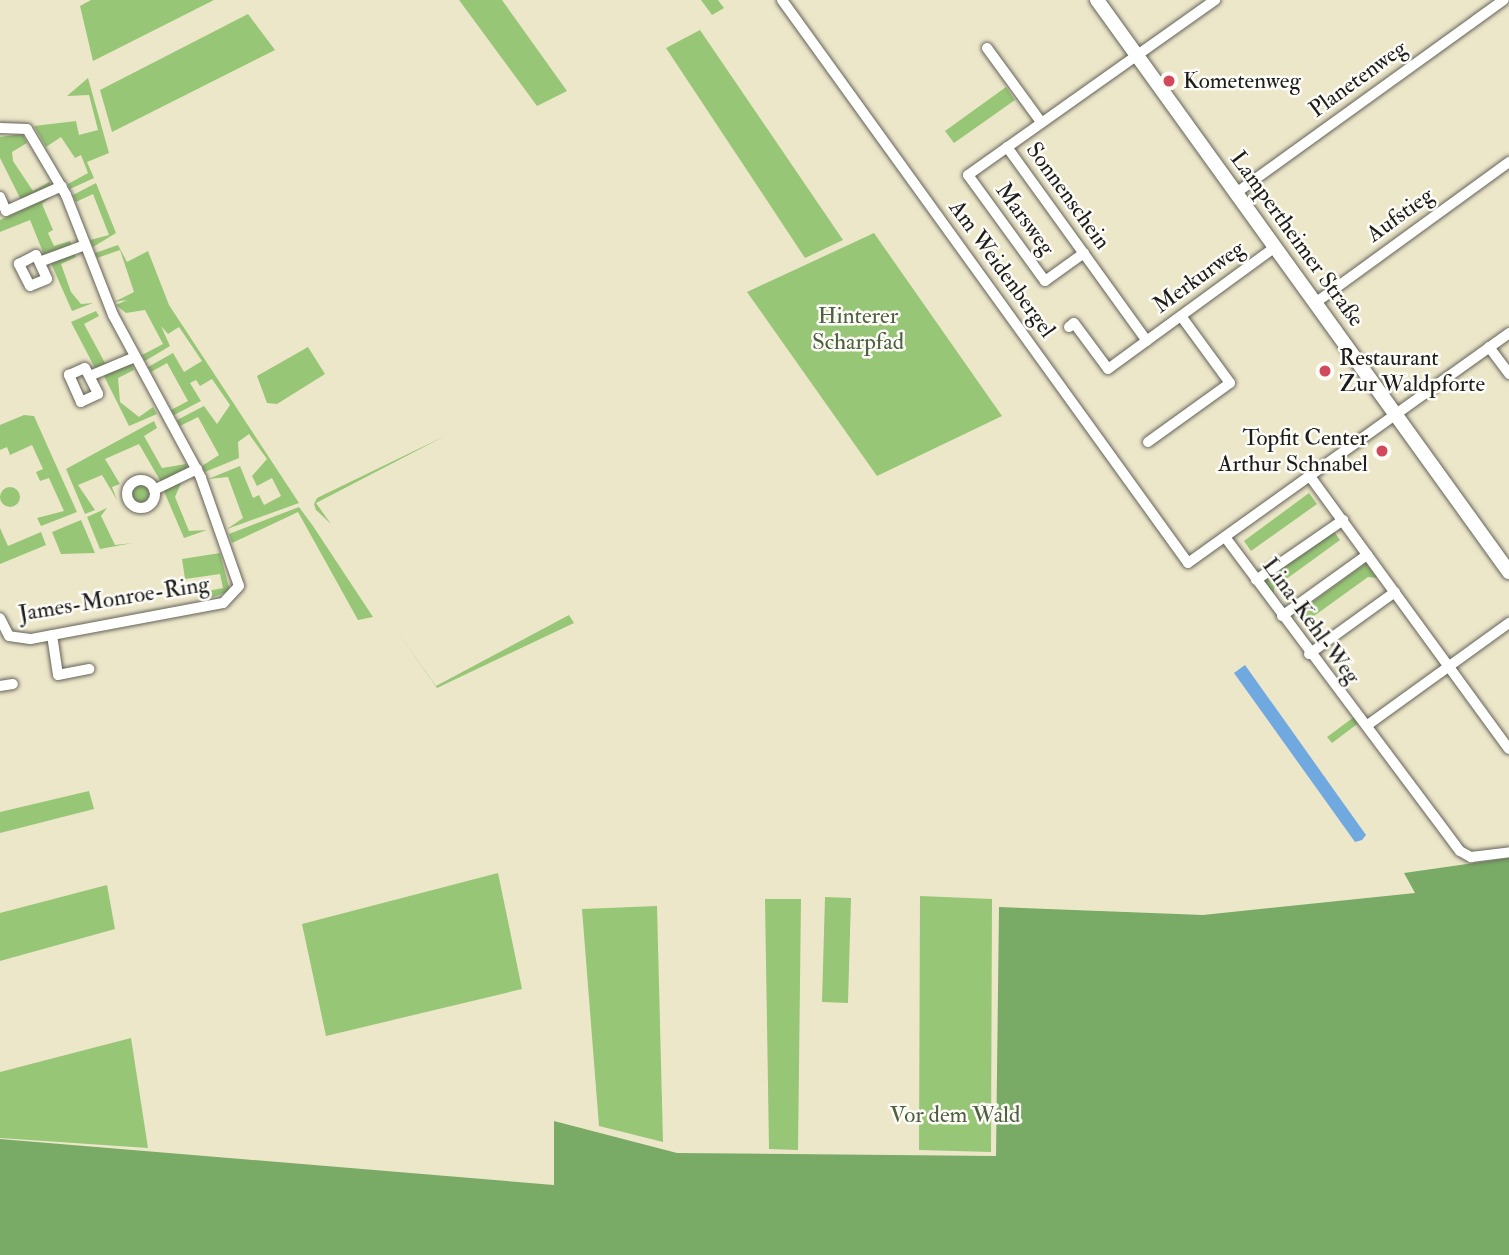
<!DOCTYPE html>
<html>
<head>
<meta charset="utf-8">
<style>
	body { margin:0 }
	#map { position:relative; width:1509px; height:1255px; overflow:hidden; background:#ede7ca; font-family:"IM FELL Double Pica",serif }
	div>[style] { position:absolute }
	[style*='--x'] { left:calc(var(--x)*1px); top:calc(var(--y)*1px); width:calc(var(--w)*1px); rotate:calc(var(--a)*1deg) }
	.green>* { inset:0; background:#97c676 }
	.round { border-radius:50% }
	.forest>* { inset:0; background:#79ab67 }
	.water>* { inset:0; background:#70a9df }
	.roads { filter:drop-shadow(0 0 2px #656359) drop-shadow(0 0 2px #656359) }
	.minor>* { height:10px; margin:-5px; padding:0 5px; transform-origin:5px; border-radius:5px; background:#fff }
	.minor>.ring { margin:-5px; padding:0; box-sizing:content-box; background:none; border:10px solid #fff; border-radius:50% }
	.tertiary>* { height:14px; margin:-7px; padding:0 7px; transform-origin:7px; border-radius:7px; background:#fff }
	.dots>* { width:19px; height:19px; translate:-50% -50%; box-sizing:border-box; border:4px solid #fdfcf7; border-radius:50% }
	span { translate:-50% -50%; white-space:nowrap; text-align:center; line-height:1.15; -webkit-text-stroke:5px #fdfcf7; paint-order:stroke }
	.street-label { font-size:23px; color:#1c1c1c }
	.poi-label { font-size:23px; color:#1c1c1c }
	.left { translate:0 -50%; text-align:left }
	.right { translate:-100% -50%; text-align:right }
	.park-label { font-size:23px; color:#4d6040 }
</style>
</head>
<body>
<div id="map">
	<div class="green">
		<i style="clip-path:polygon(91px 0,214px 0,93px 61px,80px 6px)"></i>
		<i style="clip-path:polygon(459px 0,502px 0,567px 91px,537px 106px)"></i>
		<i style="clip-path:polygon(701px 0,718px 0,724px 8px,712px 15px)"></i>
		<i style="clip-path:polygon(248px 14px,275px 50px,112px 132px,100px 90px)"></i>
		<i style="clip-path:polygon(700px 30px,843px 240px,805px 258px,666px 48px)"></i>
		<i style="clip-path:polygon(88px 78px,109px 153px,87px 162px,94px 178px,70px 189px,68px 184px,88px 173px,81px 155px,75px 158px,61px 137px,46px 147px,34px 126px,76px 121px,79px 135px,98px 130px,89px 95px,67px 96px)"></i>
		<i style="clip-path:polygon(1006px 87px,1015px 100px,954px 143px,945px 131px)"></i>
		<i style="clip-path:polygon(22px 134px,27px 143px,12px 152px,13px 161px,33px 191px,49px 182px,52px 187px,21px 200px,0 158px,0 137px)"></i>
		<i style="clip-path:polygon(96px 183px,116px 233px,93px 247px,90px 240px,109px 235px,93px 194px,76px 202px,73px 195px)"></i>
		<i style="clip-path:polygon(52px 196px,42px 204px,53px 230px,48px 233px,54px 246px,70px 241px,72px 246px,45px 257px,30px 220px,0 232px,0 220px)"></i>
		<i style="clip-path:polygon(874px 233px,1002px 416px,877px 476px,747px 292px)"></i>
		<i style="clip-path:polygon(118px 245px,127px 262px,148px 251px,169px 305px,299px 503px,227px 529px,243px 518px,228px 477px,208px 479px,240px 466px,253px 498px,259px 495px,264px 505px,281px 496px,272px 478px,257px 486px,252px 476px,267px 459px,249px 434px,238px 442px,239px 458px,205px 472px,202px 466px,219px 455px,198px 417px,180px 426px,177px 420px,204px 406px,217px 424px,230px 405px,212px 379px,200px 386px,196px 380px,190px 383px,201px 401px,174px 415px,171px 410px,188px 401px,167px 363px,151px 372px,148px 367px,173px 353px,184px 372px,202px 361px,179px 327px,168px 334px,161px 326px,170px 346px,145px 361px,142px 355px,163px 344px,145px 310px,126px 313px,116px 305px,127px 300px,114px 302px,134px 292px,120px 250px,97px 258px,95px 253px)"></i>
		<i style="clip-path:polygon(74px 252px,76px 257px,61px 264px,71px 292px,81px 304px,93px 303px,72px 311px,50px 261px)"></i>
		<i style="clip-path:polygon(96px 311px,99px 316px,84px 324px,105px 363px,120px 360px,96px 370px,71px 322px)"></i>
		<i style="clip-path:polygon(308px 347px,325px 374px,277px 404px,267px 403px,257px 376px)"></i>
		<i style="clip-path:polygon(130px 363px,134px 370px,118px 378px,120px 402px,139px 417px,153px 407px,157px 414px,129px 426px,103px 374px)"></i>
		<i style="clip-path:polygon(24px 415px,34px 416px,77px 512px,41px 526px,37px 518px,64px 511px,49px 478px,40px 481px,36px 472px,43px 469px,32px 445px,10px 455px,7px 447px,0 450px,0 425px)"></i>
		<i style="clip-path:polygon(154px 421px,157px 428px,144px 436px,162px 468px,186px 464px,188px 470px,161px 482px,139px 444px,105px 459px,120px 484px,112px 487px,117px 500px,102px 475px,78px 485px,95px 510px,85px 514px,66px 469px)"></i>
		<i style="clip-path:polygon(445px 436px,316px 503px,331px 524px,316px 510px,314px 504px,317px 498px)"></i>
		<i style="clip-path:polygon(182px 481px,175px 497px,189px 531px,207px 530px,184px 538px,163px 489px)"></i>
		<i class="round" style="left:131px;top:485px;width:18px;height:18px"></i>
		<i class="round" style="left:0;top:487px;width:20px;height:20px"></i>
		<i style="clip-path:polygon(1309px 493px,1317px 504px,1251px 551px,1244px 541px)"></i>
		<i style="clip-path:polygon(299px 507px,313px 526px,373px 617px,358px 620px,298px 512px,232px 543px,229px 534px)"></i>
		<i style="clip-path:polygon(107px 508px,101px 516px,115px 545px,133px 543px,100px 549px,87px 517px)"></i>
		<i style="clip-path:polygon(81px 520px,95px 553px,61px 554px,52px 532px)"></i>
		<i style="clip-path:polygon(0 528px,8px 546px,41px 532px,46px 545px,0 564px)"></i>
		<i style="clip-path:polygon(1333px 530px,1340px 540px,1274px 588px,1274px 595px,1263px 581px)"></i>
		<i style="clip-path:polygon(220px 553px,230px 591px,210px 598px,208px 591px,223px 588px,220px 574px,185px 579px,182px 559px)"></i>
		<i style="clip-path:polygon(1366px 563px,1377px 578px,1368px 577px,1307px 621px,1306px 629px,1296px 614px)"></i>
		<i style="clip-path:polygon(569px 615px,574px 623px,437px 688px,389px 620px,436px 686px)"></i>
		<i style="clip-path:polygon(1354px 717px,1360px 722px,1332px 743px,1327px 737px)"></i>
		<i style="clip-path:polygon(89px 791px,94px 809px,0 833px,0 812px)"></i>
		<i style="clip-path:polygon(498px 873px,522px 989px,326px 1036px,302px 924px)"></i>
		<i style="clip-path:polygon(107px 885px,115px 929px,0 961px,0 913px)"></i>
		<i style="clip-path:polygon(920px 896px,992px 899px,991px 1152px,919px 1150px)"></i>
		<i style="clip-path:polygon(825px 897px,851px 898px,848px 1003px,822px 1002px)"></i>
		<i style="clip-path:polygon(765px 899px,801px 899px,798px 1150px,769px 1149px)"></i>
		<i style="clip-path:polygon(657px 906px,663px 1142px,599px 1126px,582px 909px)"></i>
		<i style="clip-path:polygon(131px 1038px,148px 1148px,0 1138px,0 1072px)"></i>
	</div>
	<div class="forest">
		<i style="clip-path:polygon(1509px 858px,1509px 1255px,0 1255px,0 1139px,554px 1185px,554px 1121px,677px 1153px,996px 1156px,999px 907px,1203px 915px,1415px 893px,1404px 873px)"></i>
	</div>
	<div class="water">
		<i style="clip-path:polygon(1245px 665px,1366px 835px,1362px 840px,1355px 842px,1234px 673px)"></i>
	</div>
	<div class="roads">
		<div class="minor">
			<i style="--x:782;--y:0;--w:694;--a:54.2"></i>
			<i style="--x:1188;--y:563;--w:395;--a:-35.6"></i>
			<i style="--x:987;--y:48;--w:92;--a:53.9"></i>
			<i style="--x:0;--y:128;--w:27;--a:2"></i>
			<i style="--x:27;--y:129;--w:77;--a:59.4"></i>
			<i style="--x:66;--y:195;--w:129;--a:68.6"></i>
			<i style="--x:113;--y:315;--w:185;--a:61.6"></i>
			<i style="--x:201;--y:478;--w:114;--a:70.6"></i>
			<i style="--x:239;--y:586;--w:23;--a:133"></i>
			<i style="--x:223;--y:603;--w:196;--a:169.4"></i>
			<i style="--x:30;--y:639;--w:21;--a:-172"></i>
			<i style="--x:9;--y:636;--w:20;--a:-117"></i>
			<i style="--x:1007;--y:147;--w:239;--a:54.2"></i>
			<i style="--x:1236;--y:193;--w:330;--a:-35.8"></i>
			<i style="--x:0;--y:197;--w:15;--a:67"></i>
			<i style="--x:6;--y:211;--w:61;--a:-24.1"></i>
			<i style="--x:1084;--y:253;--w:48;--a:144.3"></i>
			<i style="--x:1045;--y:281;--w:131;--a:-126"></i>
			<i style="--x:968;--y:175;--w:303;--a:-35.3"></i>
			<i style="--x:36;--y:255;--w:26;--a:65"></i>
			<i style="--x:47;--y:279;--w:18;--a:158"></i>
			<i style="--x:30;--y:286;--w:25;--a:-117"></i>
			<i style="--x:19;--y:264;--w:19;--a:-28"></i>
			<i style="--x:42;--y:261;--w:46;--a:-20.4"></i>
			<i style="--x:1315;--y:303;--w:240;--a:-36"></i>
			<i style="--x:1069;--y:327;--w:6;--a:-39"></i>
			<i style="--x:1074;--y:323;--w:57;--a:53.5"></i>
			<i style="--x:1108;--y:369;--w:207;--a:-36.1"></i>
			<i style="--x:1489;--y:347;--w:34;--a:53"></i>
			<i style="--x:85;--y:368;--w:29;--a:63"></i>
			<i style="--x:98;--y:394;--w:19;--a:155"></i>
			<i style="--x:81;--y:402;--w:30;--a:-114"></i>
			<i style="--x:69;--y:375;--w:17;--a:-24"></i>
			<i style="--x:92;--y:375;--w:47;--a:-22.7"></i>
			<i style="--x:1148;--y:442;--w:101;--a:-35.7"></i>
			<i style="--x:1230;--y:383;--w:83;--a:-126.2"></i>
			<i style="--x:1309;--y:475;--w:339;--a:53.9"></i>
			<i class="ring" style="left:127px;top:480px;width:18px;height:18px"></i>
			<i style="--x:154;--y:490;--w:48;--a:-26"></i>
			<i style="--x:1225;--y:537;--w:392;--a:53.2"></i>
			<i style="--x:1460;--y:851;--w:13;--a:29"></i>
			<i style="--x:1471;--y:857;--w:38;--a:-7"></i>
			<i style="--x:1256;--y:580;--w:106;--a:-34.6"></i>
			<i style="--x:1282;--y:616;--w:105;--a:-35.7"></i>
			<i style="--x:52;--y:635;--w:40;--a:81.5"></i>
			<i style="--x:58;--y:675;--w:32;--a:-11"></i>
			<i style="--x:1309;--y:654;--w:106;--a:-35.8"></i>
			<i style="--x:0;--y:686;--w:13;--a:-9"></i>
			<i style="--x:1369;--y:724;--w:173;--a:-35.8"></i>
		</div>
		<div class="tertiary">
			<i style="--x:1097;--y:0;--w:705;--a:54.24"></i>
		</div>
	</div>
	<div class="dots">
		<i style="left:1169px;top:81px;background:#d1495b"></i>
		<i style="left:1325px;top:371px;background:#d1495b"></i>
		<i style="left:1382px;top:451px;background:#d1495b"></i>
	</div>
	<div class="street-label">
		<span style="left:1358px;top:79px;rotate:-36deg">Planetenweg</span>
		<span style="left:1068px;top:196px;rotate:54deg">Sonnenschein</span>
		<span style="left:1400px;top:215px;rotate:-36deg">Aufstieg</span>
		<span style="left:1025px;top:219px;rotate:54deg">Marsweg</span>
		<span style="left:1297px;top:239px;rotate:54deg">Lampertheimer Straße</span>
		<span style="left:1002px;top:269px;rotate:54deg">Am Weidenbergel</span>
		<span style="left:1199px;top:277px;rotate:-36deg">Merkurweg</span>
		<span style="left:114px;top:599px;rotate:-9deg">James-Monroe-Ring</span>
		<span style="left:1311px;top:621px;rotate:54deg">Lina-Kehl-Weg</span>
	</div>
	<div class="poi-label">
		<span class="left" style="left:1183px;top:81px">Kometenweg</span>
		<span class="left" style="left:1339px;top:371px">Restaurant<br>Zur Waldpforte</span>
		<span class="right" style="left:1368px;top:451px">Topfit Center<br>Arthur Schnabel</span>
	</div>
	<div class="park-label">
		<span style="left:858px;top:329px">Hinterer<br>Scharpfad</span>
		<span style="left:955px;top:1115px">Vor dem Wald</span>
	</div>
</div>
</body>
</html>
